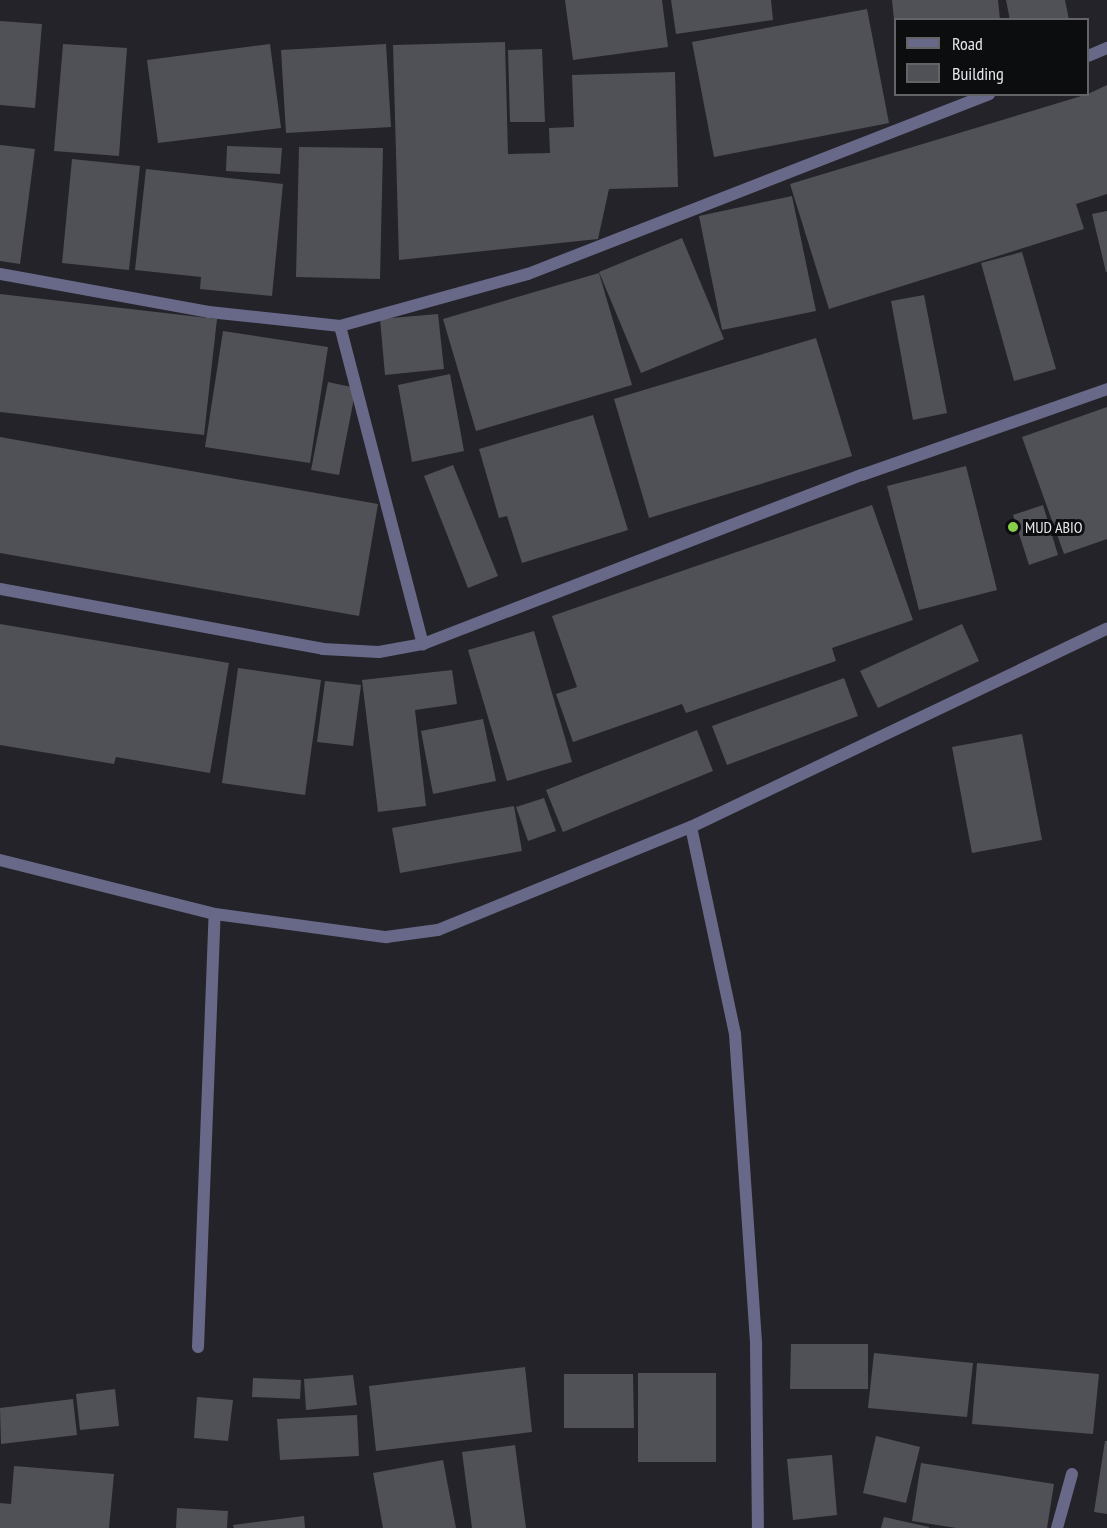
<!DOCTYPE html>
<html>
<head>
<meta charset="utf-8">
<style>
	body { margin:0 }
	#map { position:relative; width:1107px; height:1528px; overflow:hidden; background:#232329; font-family:"PT Sans Narrow",sans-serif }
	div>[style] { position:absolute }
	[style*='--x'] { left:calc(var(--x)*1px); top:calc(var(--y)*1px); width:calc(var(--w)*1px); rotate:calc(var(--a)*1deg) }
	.building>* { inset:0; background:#505057 }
	.minor>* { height:12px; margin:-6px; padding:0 6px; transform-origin:6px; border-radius:6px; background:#686888 }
	.dots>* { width:16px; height:16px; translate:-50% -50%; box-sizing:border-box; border:3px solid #0c0d0f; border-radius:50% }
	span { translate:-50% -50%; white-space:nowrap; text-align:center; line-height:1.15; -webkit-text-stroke:6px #0c0d0f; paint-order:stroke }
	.poi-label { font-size:16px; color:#e7e7ec }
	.left { translate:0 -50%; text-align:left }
	.legend { position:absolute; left:894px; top:18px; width:195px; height:78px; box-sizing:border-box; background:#0c0d0f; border:2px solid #646467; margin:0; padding:8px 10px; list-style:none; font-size:18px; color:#e7e7ec }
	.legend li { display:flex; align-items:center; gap:12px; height:30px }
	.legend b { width:30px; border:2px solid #646467 }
</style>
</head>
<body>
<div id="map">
	<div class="building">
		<i style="clip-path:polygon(565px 0,662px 0,668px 47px,573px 60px)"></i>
		<i style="clip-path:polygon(671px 0,771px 0,773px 20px,676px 34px)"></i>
		<i style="clip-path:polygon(892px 0,998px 0,1000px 20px,894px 20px)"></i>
		<i style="clip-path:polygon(1006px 0,1065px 0,1069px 20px,1010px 20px)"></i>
		<i style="clip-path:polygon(867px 9px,889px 123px,714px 157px,692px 42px)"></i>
		<i style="clip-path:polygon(0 21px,42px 24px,35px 108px,0 105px)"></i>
		<i style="clip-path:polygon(505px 42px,508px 154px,550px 153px,549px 128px,574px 127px,572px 75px,675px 72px,678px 187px,609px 189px,598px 239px,399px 260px,393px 45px)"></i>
		<i style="clip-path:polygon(63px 44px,127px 48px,119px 156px,54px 151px)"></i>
		<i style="clip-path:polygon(270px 44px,281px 128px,158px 143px,147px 60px)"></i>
		<i style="clip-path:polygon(386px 44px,391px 127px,286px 133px,281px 50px)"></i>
		<i style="clip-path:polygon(542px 49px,545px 122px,510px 122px,508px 50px)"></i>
		<i style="clip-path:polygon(1107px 85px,1107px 194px,1076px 204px,1084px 229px,829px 309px,790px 184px,1088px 94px)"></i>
		<i style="clip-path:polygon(0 145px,35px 149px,20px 264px,0 261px)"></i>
		<i style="clip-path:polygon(227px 146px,282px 148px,280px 174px,226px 171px)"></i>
		<i style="clip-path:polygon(299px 147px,383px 148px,380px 279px,296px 277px)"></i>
		<i style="clip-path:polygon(72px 159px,140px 166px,129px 270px,62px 263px)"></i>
		<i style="clip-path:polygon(146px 169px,283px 184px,272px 296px,200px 289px,201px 277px,135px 270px)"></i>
		<i style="clip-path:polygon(792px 196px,816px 311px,722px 330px,699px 216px)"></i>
		<i style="clip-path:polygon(1107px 211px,1107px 272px,1106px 272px,1092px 214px)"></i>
		<i style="clip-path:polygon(682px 238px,724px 339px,641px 373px,599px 272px)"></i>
		<i style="clip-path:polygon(1022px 252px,1056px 369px,1014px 381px,981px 263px)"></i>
		<i style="clip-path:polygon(599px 273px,632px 385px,476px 431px,443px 319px)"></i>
		<i style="clip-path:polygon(0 294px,217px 319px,204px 435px,0 412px)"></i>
		<i style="clip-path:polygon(924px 295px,947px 413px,913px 420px,891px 301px)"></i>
		<i style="clip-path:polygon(438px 314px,444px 369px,385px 375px,380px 319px)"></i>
		<i style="clip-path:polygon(223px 331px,328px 347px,310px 463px,205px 447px)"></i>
		<i style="clip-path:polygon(816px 338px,852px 456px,649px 518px,614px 399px)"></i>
		<i style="clip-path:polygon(450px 374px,464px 451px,412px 462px,398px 385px)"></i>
		<i style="clip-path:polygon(328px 382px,356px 388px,339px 475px,311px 470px)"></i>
		<i style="clip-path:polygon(1107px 407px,1107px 539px,1064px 554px,1022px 437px)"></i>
		<i style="clip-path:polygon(593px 415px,628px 530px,522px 563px,507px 516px,499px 518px,479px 449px)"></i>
		<i style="clip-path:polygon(0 437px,378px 504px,359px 616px,0 553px)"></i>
		<i style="clip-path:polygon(453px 465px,498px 576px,468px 588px,424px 476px)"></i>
		<i style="clip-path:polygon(966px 466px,997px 590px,919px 610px,887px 486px)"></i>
		<i style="clip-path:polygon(872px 505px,913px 620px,832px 648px,836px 661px,686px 713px,682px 704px,573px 742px,556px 694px,577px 687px,552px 616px)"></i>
		<i style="clip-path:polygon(1043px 505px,1058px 555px,1029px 565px,1013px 515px)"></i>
		<i style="clip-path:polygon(0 624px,229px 663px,210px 773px,116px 757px,114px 764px,0 745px)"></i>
		<i style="clip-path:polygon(962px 624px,979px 661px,878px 708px,860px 671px)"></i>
		<i style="clip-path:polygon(534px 631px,572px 762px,507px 781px,468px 650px)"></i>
		<i style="clip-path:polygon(238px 668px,321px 680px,305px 795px,222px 783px)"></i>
		<i style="clip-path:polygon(452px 670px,457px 704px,415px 710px,426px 806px,378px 812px,362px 680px)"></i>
		<i style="clip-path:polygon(844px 678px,858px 716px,727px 765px,712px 726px)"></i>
		<i style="clip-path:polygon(325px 681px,361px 685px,353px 746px,317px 742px)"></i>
		<i style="clip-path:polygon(483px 719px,496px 781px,433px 794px,421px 731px)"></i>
		<i style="clip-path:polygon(697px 730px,713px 771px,563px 832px,546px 790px)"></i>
		<i style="clip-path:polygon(1022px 734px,1042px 840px,972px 853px,952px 747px)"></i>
		<i style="clip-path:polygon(544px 798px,556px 831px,528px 841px,516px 807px)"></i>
		<i style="clip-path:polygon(514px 806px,522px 851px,400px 873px,392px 828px)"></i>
		<i style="clip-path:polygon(791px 1344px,868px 1344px,868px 1389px,790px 1389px)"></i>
		<i style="clip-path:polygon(874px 1353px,973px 1363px,967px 1417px,868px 1408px)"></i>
		<i style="clip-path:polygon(977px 1363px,1099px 1374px,1093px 1434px,972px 1424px)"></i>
		<i style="clip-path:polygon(525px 1367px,532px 1432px,376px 1451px,369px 1386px)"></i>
		<i style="clip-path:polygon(638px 1373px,716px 1373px,716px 1462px,638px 1462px)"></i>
		<i style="clip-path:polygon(564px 1374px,633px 1374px,634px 1428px,564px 1428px)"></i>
		<i style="clip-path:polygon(353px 1375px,357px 1405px,306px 1410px,304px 1379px)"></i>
		<i style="clip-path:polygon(253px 1378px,301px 1380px,300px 1399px,252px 1397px)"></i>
		<i style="clip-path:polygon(115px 1389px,119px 1426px,80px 1430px,76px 1394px)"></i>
		<i style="clip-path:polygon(197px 1397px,233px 1400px,228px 1441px,194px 1438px)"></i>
		<i style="clip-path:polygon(73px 1399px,77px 1435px,1px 1444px,0 1408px)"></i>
		<i style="clip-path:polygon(357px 1415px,359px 1456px,280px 1460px,277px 1419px)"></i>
		<i style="clip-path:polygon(876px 1436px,920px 1447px,906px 1503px,863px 1493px)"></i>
		<i style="clip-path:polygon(1105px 1441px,1107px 1441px,1107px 1514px,1094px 1512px)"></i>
		<i style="clip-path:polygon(515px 1445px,526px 1528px,472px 1528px,462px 1452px)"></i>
		<i style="clip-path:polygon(832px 1455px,837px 1515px,793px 1520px,787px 1459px)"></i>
		<i style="clip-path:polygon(443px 1460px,456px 1528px,383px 1528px,373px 1473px)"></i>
		<i style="clip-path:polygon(921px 1463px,1054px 1484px,1047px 1528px,956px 1528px,912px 1521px)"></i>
		<i style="clip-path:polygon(14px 1466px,114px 1474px,109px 1528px,0 1528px,0 1503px,11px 1504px)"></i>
		<i style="clip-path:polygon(177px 1508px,228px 1511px,227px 1528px,176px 1528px)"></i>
		<i style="clip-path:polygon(304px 1516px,305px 1528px,234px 1528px,233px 1525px)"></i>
		<i style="clip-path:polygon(884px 1517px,929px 1527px,929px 1528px,881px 1528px)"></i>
	</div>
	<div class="minor">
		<i style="--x:1088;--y:56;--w:21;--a:-23"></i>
		<i style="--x:0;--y:274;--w:212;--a:10.3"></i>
		<i style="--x:209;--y:312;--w:132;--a:6.1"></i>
		<i style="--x:340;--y:326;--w:195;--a:-15.5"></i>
		<i style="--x:528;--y:274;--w:495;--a:-21.3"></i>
		<i style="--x:340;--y:326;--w:329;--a:75.4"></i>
		<i style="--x:0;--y:589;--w:329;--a:10.5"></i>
		<i style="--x:323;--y:649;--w:56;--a:3.1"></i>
		<i style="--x:379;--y:652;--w:45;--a:-10.3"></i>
		<i style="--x:423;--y:644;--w:470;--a:-21.1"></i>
		<i style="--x:862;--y:475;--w:260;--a:-19.3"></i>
		<i style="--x:691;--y:827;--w:212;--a:78"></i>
		<i style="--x:735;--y:1034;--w:312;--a:86.1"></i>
		<i style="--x:756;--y:1345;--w:183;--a:89.4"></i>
		<i style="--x:0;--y:860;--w:222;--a:14.1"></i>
		<i style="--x:215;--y:914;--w:173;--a:7.7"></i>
		<i style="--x:386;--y:937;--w:52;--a:-7.7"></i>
		<i style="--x:438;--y:930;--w:273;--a:-22.2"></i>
		<i style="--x:691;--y:827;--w:461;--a:-25.5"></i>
		<i style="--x:198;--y:1347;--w:433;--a:-87.8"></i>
		<i style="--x:1057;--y:1528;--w:56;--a:-74.5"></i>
	</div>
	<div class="dots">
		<i style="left:1013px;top:527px;background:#87cf4b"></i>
	</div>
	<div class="poi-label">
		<span class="left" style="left:1025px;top:527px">MUD ABIO</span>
	</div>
	<ul class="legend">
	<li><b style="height:8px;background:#686888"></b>Road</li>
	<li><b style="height:16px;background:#505057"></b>Building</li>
	</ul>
</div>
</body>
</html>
